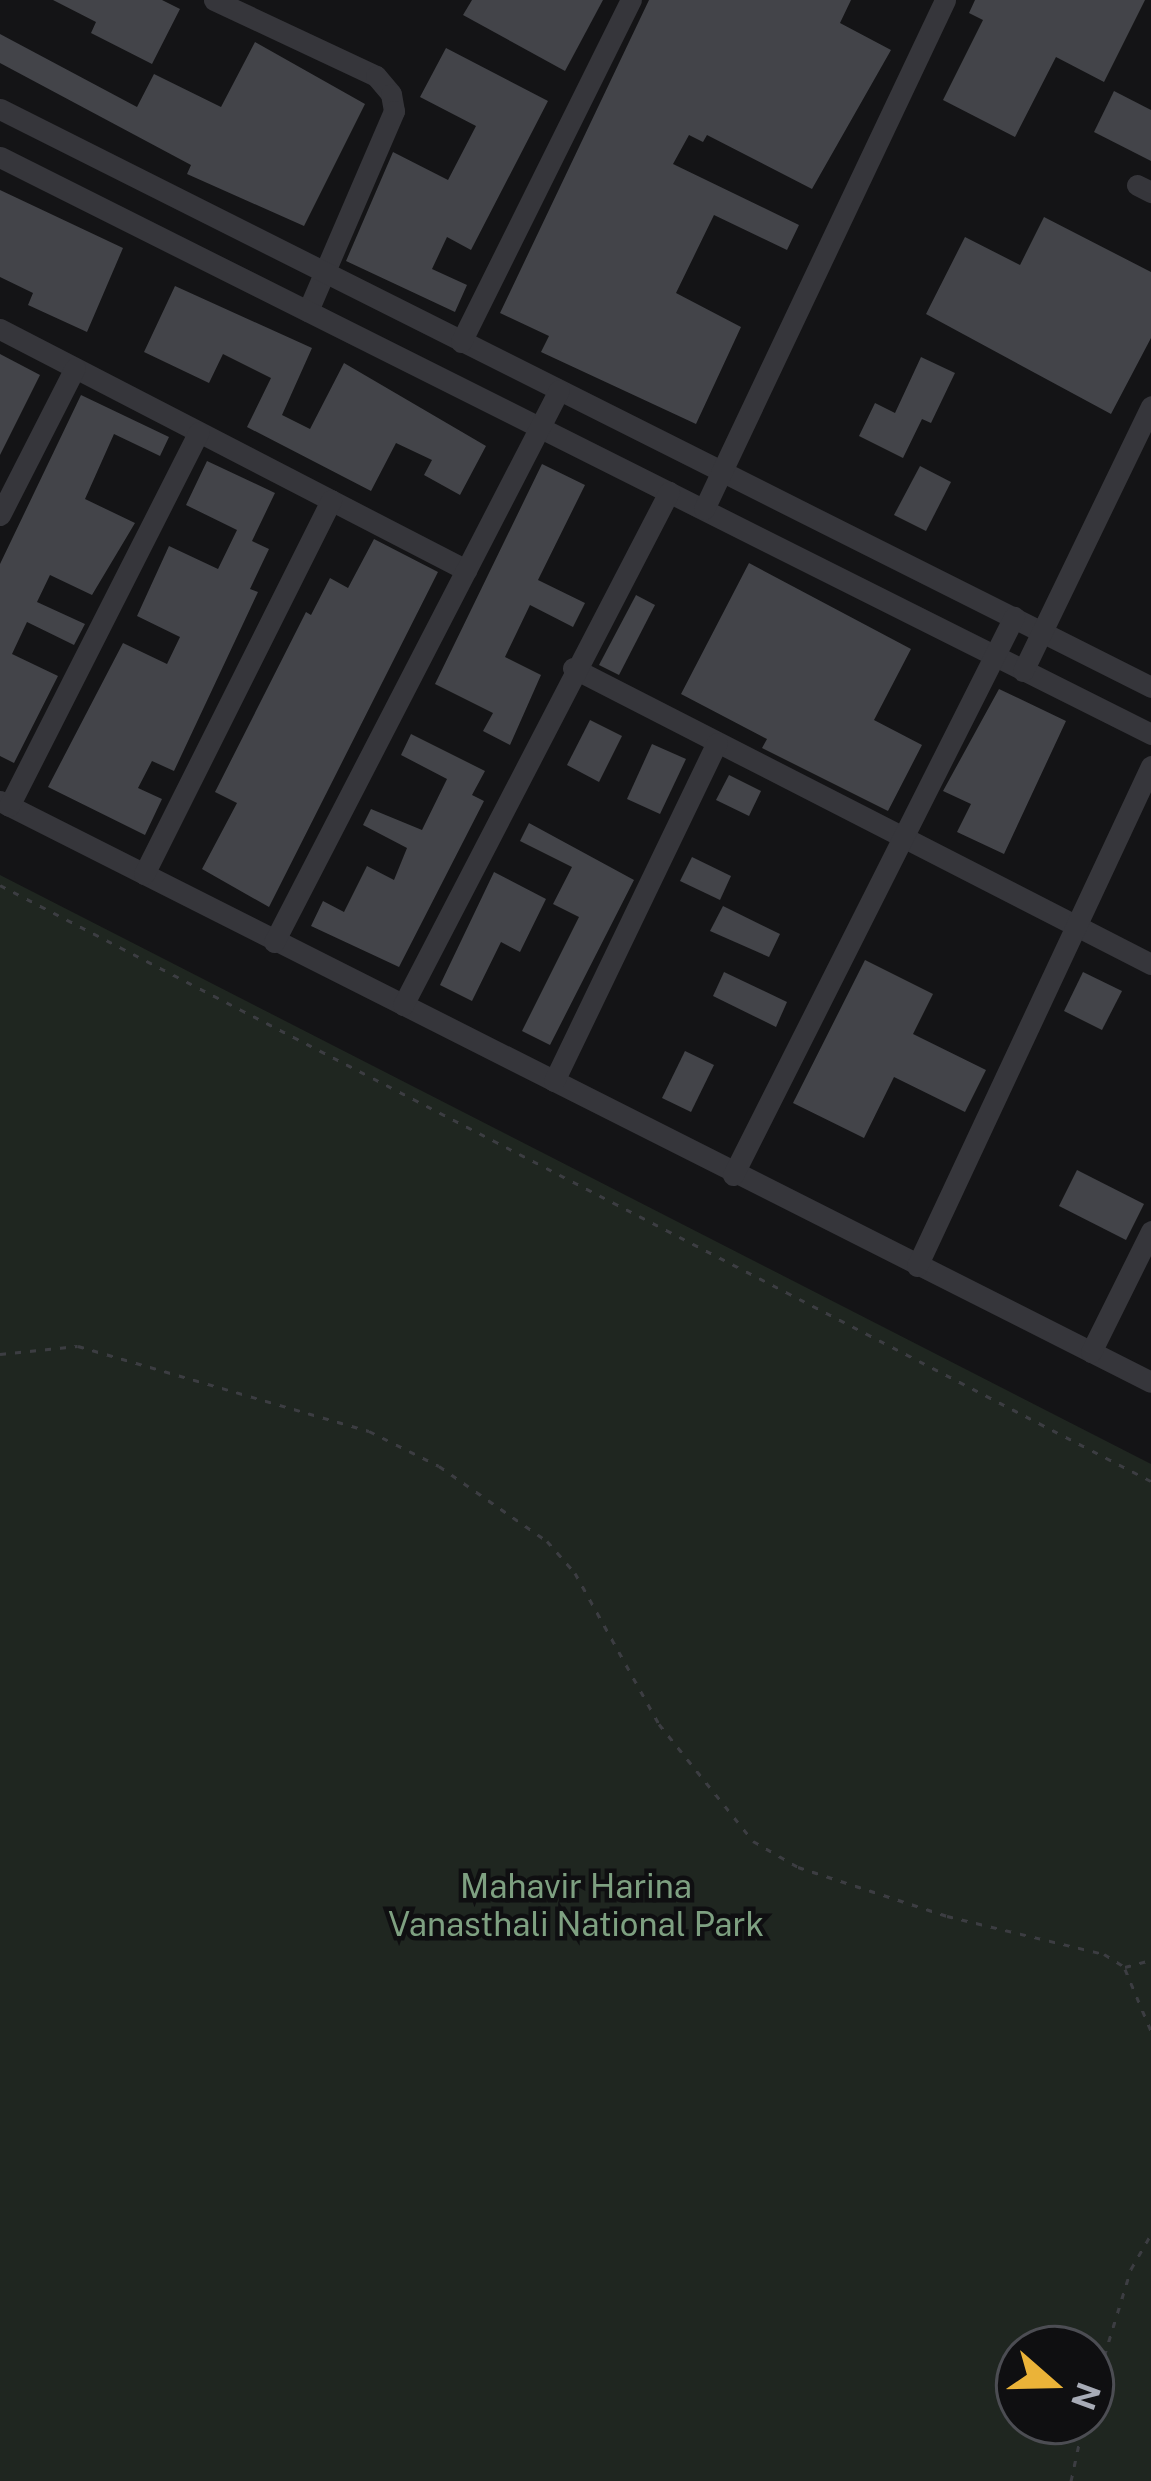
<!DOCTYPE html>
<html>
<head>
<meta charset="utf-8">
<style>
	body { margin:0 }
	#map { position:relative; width:1151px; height:2481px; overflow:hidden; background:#141416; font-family:"Public Sans",sans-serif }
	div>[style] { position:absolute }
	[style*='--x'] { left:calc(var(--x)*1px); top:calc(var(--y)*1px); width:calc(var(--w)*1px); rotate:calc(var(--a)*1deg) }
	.green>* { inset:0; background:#1f2620 }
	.building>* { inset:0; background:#434449 }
	.path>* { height:3px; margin-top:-1.5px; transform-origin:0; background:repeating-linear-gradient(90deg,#3c3d42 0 6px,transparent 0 15px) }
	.minor>* { height:21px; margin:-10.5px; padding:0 10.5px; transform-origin:10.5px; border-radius:10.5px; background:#36363b }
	span { translate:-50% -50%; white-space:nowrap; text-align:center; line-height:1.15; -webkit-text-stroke:9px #0f0f11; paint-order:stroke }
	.park-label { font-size:33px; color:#7ea081 }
	.north { position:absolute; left:995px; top:2325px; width:120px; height:120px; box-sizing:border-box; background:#0f0f11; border:3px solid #4c4d53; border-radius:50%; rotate:110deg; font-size:33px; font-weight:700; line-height:48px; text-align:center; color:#a7abb6 }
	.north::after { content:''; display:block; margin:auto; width:42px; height:54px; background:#ebb338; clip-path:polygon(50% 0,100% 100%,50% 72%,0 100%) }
</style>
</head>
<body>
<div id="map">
	<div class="green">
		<i style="clip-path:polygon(evenodd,0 875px,1151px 1464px,1151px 2481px,0 2481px,0 875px,1019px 2349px,1091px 2349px,1091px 2421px,1019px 2421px,1019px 2349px)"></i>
	</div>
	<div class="building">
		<i style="clip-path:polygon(53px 0,162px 0,180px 9px,152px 64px,91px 33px,96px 22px)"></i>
		<i style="clip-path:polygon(472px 0,603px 0,565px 71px,463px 15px)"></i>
		<i style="clip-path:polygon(649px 0,851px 0,840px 23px,891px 50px,812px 189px,707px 135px,703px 142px,689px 135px,673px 164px,799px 225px,787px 250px,714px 215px,676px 293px,741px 327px,696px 424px,541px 352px,549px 336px,500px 313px)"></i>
		<i style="clip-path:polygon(975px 0,1145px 0,1104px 82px,1056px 57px,1015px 137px,943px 100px,983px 20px,969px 13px)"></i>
		<i style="clip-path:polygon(0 34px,137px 107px,154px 74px,221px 107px,255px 42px,365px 104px,304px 226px,187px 174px,191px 165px,0 63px)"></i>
		<i style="clip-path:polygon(446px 48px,548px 101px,471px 250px,447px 237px,432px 269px,467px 285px,455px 312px,346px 261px,393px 152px,448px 180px,476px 126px,420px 97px)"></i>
		<i style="clip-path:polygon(1114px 91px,1151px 110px,1151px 161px,1094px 132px)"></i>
		<i style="clip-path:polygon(0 190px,123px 248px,87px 332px,28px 305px,33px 293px,0 277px)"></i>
		<i style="clip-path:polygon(1044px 217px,1151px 272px,1151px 338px,1111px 414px,926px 314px,965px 237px,1020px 265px)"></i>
		<i style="clip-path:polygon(175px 286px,312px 348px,282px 415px,310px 429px,344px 363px,486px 446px,460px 495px,424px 475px,432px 460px,396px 443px,371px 491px,247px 427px,271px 378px,223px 354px,209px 383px,144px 352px)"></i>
		<i style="clip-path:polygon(0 354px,40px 375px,0 455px)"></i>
		<i style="clip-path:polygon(921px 357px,955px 373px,931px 423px,922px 419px,903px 458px,859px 436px,875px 403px,895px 413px)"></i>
		<i style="clip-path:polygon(81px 395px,169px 437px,160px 456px,114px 434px,85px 499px,135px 523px,92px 595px,50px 575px,37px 602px,85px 624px,74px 645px,27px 622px,12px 654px,58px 676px,14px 763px,0 756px,0 564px)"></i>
		<i style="clip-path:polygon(207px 461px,275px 493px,252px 541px,269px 549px,250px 589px,258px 592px,174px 771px,152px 761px,138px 788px,162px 799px,145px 835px,48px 787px,123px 643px,167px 664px,180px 637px,137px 616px,169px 546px,218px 569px,237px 530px,186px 505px)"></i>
		<i style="clip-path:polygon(542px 464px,585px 485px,538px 580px,585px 603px,573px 627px,530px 605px,505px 657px,541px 675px,510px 745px,483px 731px,493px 713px,435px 684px)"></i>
		<i style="clip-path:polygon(920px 466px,951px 482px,926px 531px,894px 515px)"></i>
		<i style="clip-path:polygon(374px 539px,438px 572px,269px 907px,202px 869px,237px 803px,215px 792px,306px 612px,311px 615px,330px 578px,348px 588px)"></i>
		<i style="clip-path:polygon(749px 563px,911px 649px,874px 720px,922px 745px,888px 811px,762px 748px,767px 739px,681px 694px)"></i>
		<i style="clip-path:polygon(636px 595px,655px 605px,619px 675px,599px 665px)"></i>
		<i style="clip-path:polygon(999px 689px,1066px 721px,1004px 854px,957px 832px,971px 804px,943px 791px)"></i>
		<i style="clip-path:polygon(590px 720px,622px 736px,599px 782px,567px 765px)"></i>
		<i style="clip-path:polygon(411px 734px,485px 771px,472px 795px,484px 801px,399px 967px,311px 926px,323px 901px,344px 912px,367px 866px,394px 880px,407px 848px,363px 825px,371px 809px,422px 830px,447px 779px,401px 755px)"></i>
		<i style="clip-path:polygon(652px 744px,686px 759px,660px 814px,627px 799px)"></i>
		<i style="clip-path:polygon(729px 775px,761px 791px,749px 816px,716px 800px)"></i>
		<i style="clip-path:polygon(529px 823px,634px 880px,550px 1045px,522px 1031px,579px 917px,553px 904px,572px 867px,520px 841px)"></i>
		<i style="clip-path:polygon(692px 857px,731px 876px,720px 900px,680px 881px)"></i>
		<i style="clip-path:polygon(494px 872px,546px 899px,520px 952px,501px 942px,472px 1001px,440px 985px)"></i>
		<i style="clip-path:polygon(723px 906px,780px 934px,769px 957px,710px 931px)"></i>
		<i style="clip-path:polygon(865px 960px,933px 994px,913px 1034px,986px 1070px,965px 1112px,894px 1077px,864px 1138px,793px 1103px)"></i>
		<i style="clip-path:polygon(724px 972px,787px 1002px,776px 1027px,713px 996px)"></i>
		<i style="clip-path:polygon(1083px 972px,1122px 991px,1102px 1030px,1064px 1011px)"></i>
		<i style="clip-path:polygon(685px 1051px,714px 1065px,691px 1112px,662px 1098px)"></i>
		<i style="clip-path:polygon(1077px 1170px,1144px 1204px,1126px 1240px,1059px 1206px)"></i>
	</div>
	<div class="path">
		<i style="--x:0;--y:885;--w:1296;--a:27.38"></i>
		<i style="--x:0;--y:1354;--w:78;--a:-5.9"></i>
		<i style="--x:78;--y:1346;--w:303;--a:16.3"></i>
		<i style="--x:369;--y:1431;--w:78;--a:26.6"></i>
		<i style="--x:439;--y:1466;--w:131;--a:34.8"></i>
		<i style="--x:547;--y:1541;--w:43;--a:48.8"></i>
		<i style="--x:575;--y:1573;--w:173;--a:60.9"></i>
		<i style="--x:659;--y:1724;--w:150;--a:51.2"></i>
		<i style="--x:753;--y:1841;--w:52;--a:30"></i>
		<i style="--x:798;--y:1867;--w:157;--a:18.2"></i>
		<i style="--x:947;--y:1916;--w:162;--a:13.6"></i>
		<i style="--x:1104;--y:1954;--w:25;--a:32"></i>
		<i style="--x:1125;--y:1967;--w:27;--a:-15"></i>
		<i style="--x:1125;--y:1969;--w:67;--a:67.2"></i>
		<i style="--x:1091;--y:2399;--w:136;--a:-72.9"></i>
		<i style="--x:1131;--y:2269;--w:39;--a:-60"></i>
		<i style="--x:1071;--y:2481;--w:61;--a:-77.8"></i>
	</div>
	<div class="minor">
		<i style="--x:214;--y:0;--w:179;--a:25.1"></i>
		<i style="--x:376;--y:76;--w:23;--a:50"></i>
		<i style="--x:391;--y:94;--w:17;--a:80"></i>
		<i style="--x:394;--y:111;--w:218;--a:113.3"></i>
		<i style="--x:0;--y:109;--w:1288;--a:26.66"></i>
		<i style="--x:0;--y:157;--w:1288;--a:26.62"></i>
		<i style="--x:1137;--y:185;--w:16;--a:27"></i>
		<i style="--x:0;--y:329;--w:525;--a:27.35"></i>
		<i style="--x:461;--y:342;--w:382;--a:-63.6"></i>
		<i style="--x:704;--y:509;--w:563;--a:-64.66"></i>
		<i style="--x:0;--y:515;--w:165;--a:-63"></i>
		<i style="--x:573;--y:668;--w:649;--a:27.12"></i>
		<i style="--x:1023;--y:671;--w:294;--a:-64.2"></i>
		<i style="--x:0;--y:801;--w:1289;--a:26.78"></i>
		<i style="--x:9;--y:806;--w:419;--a:-63.1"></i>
		<i style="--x:144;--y:874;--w:418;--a:-63.4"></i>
		<i style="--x:274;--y:942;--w:621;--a:-62.69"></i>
		<i style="--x:403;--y:1005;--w:578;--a:-62.59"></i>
		<i style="--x:554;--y:1081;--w:375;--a:-64.3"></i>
		<i style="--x:733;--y:1175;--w:625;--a:-63.27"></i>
		<i style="--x:917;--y:1266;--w:552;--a:-64.92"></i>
		<i style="--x:1091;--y:1352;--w:135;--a:-63.6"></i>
	</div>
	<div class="park-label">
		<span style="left:576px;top:1906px">Mahavir Harina<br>Vanasthali National Park</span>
	</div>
	<div class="north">N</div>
</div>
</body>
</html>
